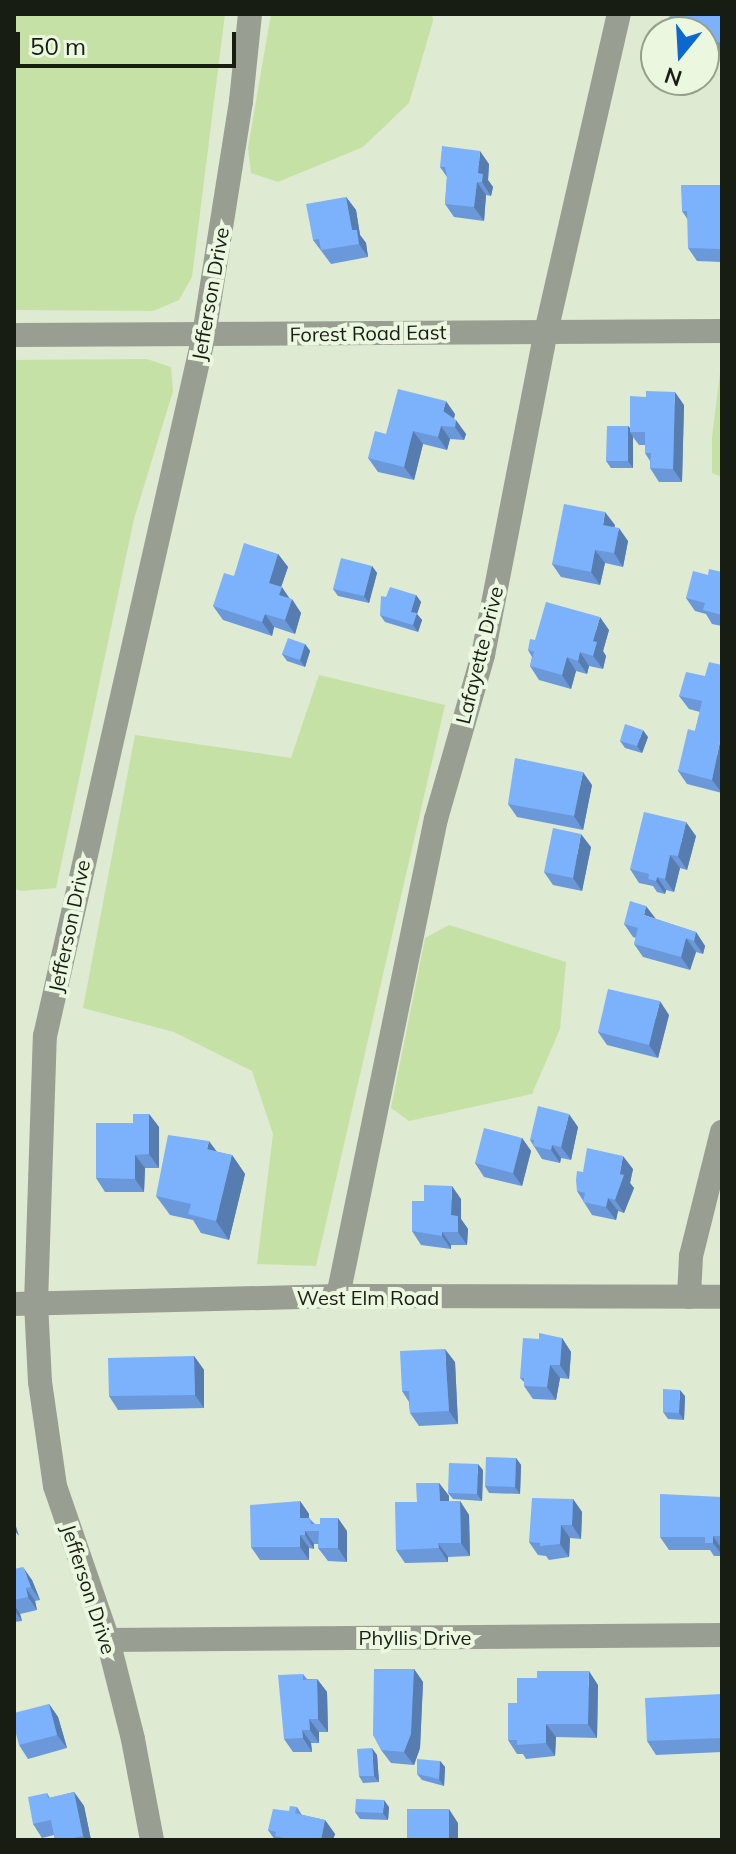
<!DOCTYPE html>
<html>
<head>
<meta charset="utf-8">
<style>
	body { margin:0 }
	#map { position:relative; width:736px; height:1854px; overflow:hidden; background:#deead1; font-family:Mulish,sans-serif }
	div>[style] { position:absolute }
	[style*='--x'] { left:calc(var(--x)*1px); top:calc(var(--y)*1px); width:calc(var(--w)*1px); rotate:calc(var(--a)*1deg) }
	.green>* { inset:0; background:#c6e1a6 }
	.street>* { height:24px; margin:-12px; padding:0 12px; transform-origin:12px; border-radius:12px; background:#999e93 }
	.wall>* { inset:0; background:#6b98d9 }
	.shaded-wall>* { inset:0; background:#577cb0 }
	.building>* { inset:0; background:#7cb1fc }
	span { translate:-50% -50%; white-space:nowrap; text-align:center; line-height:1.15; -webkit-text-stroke:8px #ebf7de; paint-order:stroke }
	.street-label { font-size:20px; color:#181d14 }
	.frame { position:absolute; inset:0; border:16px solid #181d14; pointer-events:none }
	.north { position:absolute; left:640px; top:16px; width:80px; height:80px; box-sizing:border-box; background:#ebf7de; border:2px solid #97a08d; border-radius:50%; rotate:198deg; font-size:22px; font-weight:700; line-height:32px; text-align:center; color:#181d14 }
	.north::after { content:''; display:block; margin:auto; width:28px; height:36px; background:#0c67d0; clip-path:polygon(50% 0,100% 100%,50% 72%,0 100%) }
	.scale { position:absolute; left:16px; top:32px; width:220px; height:36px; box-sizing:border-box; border:4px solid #181d14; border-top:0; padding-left:10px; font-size:24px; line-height:28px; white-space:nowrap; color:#181d14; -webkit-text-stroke:6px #ebf7de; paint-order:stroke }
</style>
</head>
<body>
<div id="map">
	<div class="green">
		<i style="clip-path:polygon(14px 14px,225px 14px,192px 277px,179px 300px,153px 311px,14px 310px)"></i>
		<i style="clip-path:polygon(271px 14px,432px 14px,433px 21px,409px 103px,363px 147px,278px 182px,251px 173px,248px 148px)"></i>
		<i style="clip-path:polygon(722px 357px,722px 477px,712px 473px,712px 437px)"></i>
		<i style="clip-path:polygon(147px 359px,171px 367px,173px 391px,134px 519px,56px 888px,21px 891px,14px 889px,14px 360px)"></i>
		<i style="clip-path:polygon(319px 675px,445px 705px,316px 1266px,257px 1264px,273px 1134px,252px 1071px,174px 1032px,83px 1008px,135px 735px,291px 758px)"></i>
		<i style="clip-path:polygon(449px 925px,566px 962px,560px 1029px,532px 1094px,409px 1121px,391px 1108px,425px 938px)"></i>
	</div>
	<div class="street">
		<i style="--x:14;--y:335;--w:708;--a:-0.32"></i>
		<i style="--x:338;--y:1296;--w:487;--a:-78.4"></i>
		<i style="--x:436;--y:819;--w:171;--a:-74"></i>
		<i style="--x:483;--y:655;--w:329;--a:-79"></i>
		<i style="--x:546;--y:332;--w:326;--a:-77.1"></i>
		<i style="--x:689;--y:1297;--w:41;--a:-87.2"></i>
		<i style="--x:691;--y:1256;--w:128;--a:-76"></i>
		<i style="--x:14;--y:1304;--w:324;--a:-1.4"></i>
		<i style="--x:338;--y:1296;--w:384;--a:0.1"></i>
		<i style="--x:108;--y:1640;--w:614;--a:-0.47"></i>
		<i style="--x:152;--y:1840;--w:103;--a:-100.7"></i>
		<i style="--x:133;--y:1739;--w:102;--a:-104.2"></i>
		<i style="--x:108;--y:1640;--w:163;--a:-109"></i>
		<i style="--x:55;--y:1486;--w:105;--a:-98.2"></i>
		<i style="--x:40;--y:1382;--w:79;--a:-92.9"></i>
		<i style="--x:36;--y:1303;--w:267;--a:-88.1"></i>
		<i style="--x:45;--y:1036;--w:719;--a:-77.22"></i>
		<i style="--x:204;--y:335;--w:237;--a:-81"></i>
		<i style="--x:241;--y:101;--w:87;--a:-84.1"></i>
	</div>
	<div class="wall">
		<i style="clip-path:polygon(722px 14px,722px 54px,715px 52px,710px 70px,704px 68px,704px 32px)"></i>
		<i style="clip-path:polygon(489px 164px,488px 180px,493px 187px,491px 196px,486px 195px,484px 221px,454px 217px,445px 204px,447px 177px,440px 167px)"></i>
		<i style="clip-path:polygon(722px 185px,722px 262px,697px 261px,688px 248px,688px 220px,682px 211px)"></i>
		<i style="clip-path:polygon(346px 197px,356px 210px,360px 235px,366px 243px,368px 257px,331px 264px,313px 240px)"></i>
		<i style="clip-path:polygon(646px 397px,684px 405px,682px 482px,659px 482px,650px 468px,650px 461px,645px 453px,645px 445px,639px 445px,633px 437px,633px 468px,611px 468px,606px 461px,628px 426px,630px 428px)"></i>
		<i style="clip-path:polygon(455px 414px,454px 419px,466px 434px,464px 440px,450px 439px,447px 450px,423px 444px,414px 480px,378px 472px,368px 458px,386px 434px)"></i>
		<i style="clip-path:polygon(615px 525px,614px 527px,628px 541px,623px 567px,605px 563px,600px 585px,561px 577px,552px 564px)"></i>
		<i style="clip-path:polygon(278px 554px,288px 567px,281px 587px,301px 613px,295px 634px,274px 627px,272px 636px,223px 620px,213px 606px,234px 576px)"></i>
		<i style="clip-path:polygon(372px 566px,377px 573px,369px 603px,338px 596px,333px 589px)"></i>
		<i style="clip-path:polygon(722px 572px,722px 626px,712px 624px,706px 614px,695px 611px,686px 598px,708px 575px)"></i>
		<i style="clip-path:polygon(416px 595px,421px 602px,417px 614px,422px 620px,418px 632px,385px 622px,380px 615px,386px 597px)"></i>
		<i style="clip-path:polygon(609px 630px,603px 651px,606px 656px,603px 669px,589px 666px,587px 674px,576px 671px,571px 689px,539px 680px,530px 666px,532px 657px,528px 650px,535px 640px)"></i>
		<i style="clip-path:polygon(305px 644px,310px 651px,305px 667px,287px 661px,282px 654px)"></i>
		<i style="clip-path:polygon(705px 676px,722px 793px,687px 784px,678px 771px,695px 731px,700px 712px,689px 709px,679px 696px)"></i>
		<i style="clip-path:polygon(648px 737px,642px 753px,625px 748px,620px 741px)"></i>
		<i style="clip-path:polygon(592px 785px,583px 830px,517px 817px,508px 804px)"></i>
		<i style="clip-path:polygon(696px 836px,687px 870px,680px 868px,674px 892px,666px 890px,665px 894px,657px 892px,653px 886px,639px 883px,630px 869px)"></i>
		<i style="clip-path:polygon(591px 847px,582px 891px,553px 885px,544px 872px)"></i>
		<i style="clip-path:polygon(656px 919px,696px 932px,705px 946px,703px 954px,696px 952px,690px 970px,643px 957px,634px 944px,636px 938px,633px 937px,624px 924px)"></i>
		<i style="clip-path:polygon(669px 1015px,658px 1058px,607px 1045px,598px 1032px)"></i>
		<i style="clip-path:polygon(149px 1114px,159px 1127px,159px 1168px,145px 1168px,144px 1192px,105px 1192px,96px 1178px,133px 1123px)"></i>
		<i style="clip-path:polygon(578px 1127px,571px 1160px,561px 1158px,560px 1163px,542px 1159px,530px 1140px)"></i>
		<i style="clip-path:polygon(522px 1138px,531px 1151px,522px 1186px,484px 1177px,475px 1163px)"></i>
		<i style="clip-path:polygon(217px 1152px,232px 1155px,245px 1174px,229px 1240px,201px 1233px,193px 1220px,170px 1215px,156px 1196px)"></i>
		<i style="clip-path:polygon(633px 1169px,630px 1183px,634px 1188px,624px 1213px,618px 1211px,616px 1220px,592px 1215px,577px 1191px,583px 1172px)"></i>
		<i style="clip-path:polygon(461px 1199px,461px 1219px,468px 1229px,467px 1245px,451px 1245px,451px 1249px,421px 1245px,412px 1231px,424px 1201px)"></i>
		<i style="clip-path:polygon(562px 1338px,571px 1352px,569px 1379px,560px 1378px,556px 1400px,533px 1399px,524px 1386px,524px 1382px,520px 1378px)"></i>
		<i style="clip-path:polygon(194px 1356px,204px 1370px,204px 1408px,118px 1410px,109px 1396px)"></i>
		<i style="clip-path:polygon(455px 1362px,458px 1424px,419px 1426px,410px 1413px,409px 1402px,402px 1391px)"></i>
		<i style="clip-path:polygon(685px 1396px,684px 1420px,668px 1419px,663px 1412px)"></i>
		<i style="clip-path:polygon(516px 1458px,521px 1465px,520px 1494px,489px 1493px,485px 1486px)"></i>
		<i style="clip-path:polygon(483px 1470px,482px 1501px,453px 1499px,448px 1493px)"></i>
		<i style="clip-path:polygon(439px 1483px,449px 1496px,449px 1501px,460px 1501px,469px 1515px,470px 1556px,448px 1557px,448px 1562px,405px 1563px,396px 1550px,417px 1502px)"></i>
		<i style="clip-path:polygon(722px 1497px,722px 1556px,714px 1556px,710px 1550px,669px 1550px,660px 1537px)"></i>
		<i style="clip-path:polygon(573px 1499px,582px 1512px,581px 1539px,570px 1538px,569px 1557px,549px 1560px,546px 1556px,538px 1555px,529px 1542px)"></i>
		<i style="clip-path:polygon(300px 1501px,309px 1514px,309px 1518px,315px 1524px,347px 1531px,347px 1562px,328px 1561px,318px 1548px,318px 1544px,314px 1544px,314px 1549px,309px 1548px,309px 1560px,260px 1560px,251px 1547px)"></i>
		<i style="clip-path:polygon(14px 1569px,32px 1580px,40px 1600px,35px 1601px,37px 1610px,20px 1614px,22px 1621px,14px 1622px)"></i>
		<i style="clip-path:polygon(414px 1669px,423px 1682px,420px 1748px,414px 1765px,391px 1763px,381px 1750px)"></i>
		<i style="clip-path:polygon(303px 1674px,307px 1679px,317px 1679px,327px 1692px,328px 1732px,319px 1732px,319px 1743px,311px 1743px,312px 1752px,293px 1752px,284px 1739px)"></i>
		<i style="clip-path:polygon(598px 1685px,597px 1738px,556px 1737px,555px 1756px,526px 1759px,523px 1754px,517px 1754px,508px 1740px,517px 1703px)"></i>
		<i style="clip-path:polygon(722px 1694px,722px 1752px,656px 1755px,647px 1741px)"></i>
		<i style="clip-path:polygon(49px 1704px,58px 1717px,67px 1748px,28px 1759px,19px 1745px)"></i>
		<i style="clip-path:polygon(377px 1755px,379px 1782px,363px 1783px,359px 1776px)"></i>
		<i style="clip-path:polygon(440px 1761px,445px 1767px,444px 1786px,422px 1780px,417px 1774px)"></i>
		<i style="clip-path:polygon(74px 1792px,84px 1806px,91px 1840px,55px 1840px,54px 1835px,42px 1838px,33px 1824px,47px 1793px,50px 1798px)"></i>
		<i style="clip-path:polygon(297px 1807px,302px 1815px,325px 1820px,335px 1834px,333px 1840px,275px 1840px,268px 1830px,289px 1811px)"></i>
		<i style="clip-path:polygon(389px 1807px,388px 1820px,360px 1819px,355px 1812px)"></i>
	</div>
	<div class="shaded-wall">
		<i style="clip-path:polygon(705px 39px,715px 52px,710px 70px,704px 61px,704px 44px)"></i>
		<i style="clip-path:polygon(480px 151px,489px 164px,488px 180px,493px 187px,491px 196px,482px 182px,478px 173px)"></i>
		<i style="clip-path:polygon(477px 182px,486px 195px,484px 221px,474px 207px)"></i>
		<i style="clip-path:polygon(346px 197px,356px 210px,360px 235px,366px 243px,368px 257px,359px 244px,352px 230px)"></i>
		<i style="clip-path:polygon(675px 392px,684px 405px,682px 482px,673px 469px)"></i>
		<i style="clip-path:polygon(446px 401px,455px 414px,452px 425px,443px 411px)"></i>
		<i style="clip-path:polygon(456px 420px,466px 434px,464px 440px,455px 427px)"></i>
		<i style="clip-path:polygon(441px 426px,450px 439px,447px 450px,438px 437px)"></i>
		<i style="clip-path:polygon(628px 426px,633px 432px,630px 432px,633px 437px,633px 468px,628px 461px)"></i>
		<i style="clip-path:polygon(413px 431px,423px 444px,414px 480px,404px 467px)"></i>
		<i style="clip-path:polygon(605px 512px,615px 525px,612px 538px,603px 525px)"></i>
		<i style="clip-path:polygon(619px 528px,628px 541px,623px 567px,614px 553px)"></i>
		<i style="clip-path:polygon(595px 550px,605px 563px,600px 585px,591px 572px)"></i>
		<i style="clip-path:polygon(278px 554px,288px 567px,278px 596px,269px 583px)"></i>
		<i style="clip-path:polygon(372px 566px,377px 573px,369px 603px,364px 596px)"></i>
		<i style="clip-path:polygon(282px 587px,291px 601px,279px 595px)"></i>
		<i style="clip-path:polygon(416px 595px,421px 602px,417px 614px,422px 620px,418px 632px,413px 625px,411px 612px)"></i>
		<i style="clip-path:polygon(292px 599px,301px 613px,295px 634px,285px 620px)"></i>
		<i style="clip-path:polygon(265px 614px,274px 627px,272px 636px,262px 622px)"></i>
		<i style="clip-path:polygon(600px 617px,609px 630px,603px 651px,606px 656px,603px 669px,593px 656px,593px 641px)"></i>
		<i style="clip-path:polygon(305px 644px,310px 651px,305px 667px,300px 660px)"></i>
		<i style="clip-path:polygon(580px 652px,589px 666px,587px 674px,578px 661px)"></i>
		<i style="clip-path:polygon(567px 657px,576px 671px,571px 689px,562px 675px)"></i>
		<i style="clip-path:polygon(643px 730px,648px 737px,642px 753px,637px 746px)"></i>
		<i style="clip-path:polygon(722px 732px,722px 793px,712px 780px)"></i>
		<i style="clip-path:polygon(583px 772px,592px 785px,583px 830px,574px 816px)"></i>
		<i style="clip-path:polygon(686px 822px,696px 836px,687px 870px,678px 856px)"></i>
		<i style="clip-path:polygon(581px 834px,591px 847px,582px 891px,573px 878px)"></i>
		<i style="clip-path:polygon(670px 855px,680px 868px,674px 892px,665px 879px)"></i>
		<i style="clip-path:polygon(657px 877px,666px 890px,665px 894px,656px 881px)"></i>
		<i style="clip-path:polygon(646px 906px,656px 919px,644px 915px)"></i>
		<i style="clip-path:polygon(696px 932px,705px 946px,703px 954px,694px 941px)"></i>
		<i style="clip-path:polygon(686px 938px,696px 952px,690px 970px,681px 957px)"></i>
		<i style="clip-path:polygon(660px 1001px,669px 1015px,658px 1058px,649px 1045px)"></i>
		<i style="clip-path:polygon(149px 1114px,159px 1127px,159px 1168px,149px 1154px)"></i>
		<i style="clip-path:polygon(569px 1114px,578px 1127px,571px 1160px,561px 1147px)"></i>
		<i style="clip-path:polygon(522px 1138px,531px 1151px,522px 1186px,513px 1173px)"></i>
		<i style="clip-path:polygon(209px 1141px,223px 1160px,207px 1149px)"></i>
		<i style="clip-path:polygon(552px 1145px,561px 1158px,560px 1163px,551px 1150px)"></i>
		<i style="clip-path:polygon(135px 1155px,145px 1168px,144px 1192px,135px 1179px)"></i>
		<i style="clip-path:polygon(232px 1155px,245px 1174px,229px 1240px,216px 1221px)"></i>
		<i style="clip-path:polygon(623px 1156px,633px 1169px,630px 1183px,634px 1188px,624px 1213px,615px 1200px)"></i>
		<i style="clip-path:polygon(452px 1186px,461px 1199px,461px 1219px,468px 1229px,467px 1245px,458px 1232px,451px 1215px)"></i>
		<i style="clip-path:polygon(608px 1198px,618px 1211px,616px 1220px,606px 1207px)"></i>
		<i style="clip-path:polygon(442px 1232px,451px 1245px,451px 1249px,442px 1236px)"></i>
		<i style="clip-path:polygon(562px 1338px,571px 1352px,569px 1379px,560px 1365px)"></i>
		<i style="clip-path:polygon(445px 1349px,455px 1362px,458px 1424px,449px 1411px)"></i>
		<i style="clip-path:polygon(194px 1356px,204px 1370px,204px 1408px,195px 1395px)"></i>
		<i style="clip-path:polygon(550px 1365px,560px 1378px,556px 1400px,547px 1387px)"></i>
		<i style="clip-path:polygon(680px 1390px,685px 1396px,684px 1420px,679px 1413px)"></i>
		<i style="clip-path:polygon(516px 1458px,521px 1465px,520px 1494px,515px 1487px)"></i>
		<i style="clip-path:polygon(478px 1464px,483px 1470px,482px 1501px,477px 1494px)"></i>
		<i style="clip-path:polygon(439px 1483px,449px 1496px,449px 1515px,440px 1501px)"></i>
		<i style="clip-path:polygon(573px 1499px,582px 1512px,581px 1539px,572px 1525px)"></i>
		<i style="clip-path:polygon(300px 1501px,309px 1514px,309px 1531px,300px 1518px)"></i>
		<i style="clip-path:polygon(460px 1501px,469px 1515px,470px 1556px,461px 1543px)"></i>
		<i style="clip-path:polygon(720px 1514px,722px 1517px,722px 1539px,720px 1536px)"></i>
		<i style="clip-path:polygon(338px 1518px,347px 1531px,347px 1562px,338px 1548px)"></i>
		<i style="clip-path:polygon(14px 1520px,19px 1536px,14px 1530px)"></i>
		<i style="clip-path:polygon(561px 1525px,570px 1538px,569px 1557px,560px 1544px)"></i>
		<i style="clip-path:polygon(305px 1531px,314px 1544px,314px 1549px,305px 1535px)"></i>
		<i style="clip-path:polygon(300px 1535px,309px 1548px,309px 1560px,300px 1547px)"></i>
		<i style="clip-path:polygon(713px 1536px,722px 1549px,722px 1555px,713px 1543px)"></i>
		<i style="clip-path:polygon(438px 1543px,448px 1557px,448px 1562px,439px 1548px)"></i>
		<i style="clip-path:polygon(23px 1567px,32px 1580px,40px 1600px,31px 1587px)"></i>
		<i style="clip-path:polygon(26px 1588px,35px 1601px,37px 1610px,28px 1597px)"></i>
		<i style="clip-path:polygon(14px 1604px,20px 1614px,22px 1621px,14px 1610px)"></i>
		<i style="clip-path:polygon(414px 1669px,423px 1682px,420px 1748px,414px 1765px,404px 1752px)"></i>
		<i style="clip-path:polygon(589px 1671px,598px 1685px,597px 1738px,588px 1724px)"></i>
		<i style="clip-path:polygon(317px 1679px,327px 1692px,328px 1732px,318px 1719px)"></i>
		<i style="clip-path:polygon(49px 1704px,58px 1717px,67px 1748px,57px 1735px)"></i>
		<i style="clip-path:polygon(309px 1719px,319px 1732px,319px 1743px,310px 1730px)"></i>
		<i style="clip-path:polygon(546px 1724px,556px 1737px,555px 1756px,546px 1743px)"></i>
		<i style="clip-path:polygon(302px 1730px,311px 1743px,312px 1752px,303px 1738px)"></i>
		<i style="clip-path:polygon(372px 1748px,377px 1755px,379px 1782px,374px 1776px)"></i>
		<i style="clip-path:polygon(440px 1761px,445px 1767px,444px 1786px,439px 1779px)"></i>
		<i style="clip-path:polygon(74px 1792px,84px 1806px,91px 1840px,86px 1840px,83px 1836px)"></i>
		<i style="clip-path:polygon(384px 1800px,389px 1807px,388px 1820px,383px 1813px)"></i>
		<i style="clip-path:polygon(449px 1809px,458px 1823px,458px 1840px,449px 1840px)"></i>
		<i style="clip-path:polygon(325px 1820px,335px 1834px,333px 1840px,321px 1840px)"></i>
	</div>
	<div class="building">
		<i style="clip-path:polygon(672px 14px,722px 14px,722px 43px,705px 39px,704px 44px,704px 32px,670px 32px,666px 25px,669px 17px)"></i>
		<i style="clip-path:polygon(442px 146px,480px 151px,478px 173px,483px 174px,482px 182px,477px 182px,474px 207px,445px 204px,447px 177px,445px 167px,440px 167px)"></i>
		<i style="clip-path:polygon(681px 185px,722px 185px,722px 249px,688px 248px,687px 211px,682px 211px)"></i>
		<i style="clip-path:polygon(346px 197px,352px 230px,357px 230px,359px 244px,321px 250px,319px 239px,313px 240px,306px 204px)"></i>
		<i style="clip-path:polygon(398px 389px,446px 401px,443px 411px,456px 420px,455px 427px,441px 426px,438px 437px,413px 431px,404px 467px,368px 458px,375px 431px,386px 434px)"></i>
		<i style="clip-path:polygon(646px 391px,675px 392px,673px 469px,650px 468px,651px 453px,645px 453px,645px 432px,630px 432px,630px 396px,646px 397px)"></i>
		<i style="clip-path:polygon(607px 426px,628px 426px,628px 461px,606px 461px)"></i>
		<i style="clip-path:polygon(564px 504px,605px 512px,603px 525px,619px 528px,614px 553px,595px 550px,591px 572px,552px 564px)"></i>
		<i style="clip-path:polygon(244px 543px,278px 554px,269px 583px,282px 587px,279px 595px,292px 599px,285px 620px,265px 614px,262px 622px,213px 606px,224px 573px,234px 576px)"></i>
		<i style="clip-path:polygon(341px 558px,372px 566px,364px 596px,333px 589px)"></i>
		<i style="clip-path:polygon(709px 569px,722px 572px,722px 615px,703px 610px,705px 603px,686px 598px,693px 571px,708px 575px)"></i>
		<i style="clip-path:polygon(390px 587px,416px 595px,411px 612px,417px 613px,413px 625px,380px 615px,381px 596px,386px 597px)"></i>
		<i style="clip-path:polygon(546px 602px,600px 617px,593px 641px,597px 642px,593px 656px,580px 652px,578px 661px,567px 657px,562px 675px,530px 666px,534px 652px,528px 650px,530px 639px,535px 640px)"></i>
		<i style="clip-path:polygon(288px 638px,305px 644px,300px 660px,282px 654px)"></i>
		<i style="clip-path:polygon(709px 662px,722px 665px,722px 732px,712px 780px,678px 771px,688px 729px,695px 731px,702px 701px,679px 696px,686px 672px,705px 676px)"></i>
		<i style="clip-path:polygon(625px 724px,643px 730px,637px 746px,620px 741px)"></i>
		<i style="clip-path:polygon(515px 758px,583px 772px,574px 816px,508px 804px)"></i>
		<i style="clip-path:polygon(644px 812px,686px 822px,678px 856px,670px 855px,665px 879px,657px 877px,656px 881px,648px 879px,649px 874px,630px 869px)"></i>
		<i style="clip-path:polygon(553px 828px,581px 834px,573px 878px,544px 872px)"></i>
		<i style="clip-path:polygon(630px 901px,646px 906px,644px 915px,696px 932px,694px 941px,686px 938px,681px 957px,634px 944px,638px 928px,624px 924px)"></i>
		<i style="clip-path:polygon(608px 989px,660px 1001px,649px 1045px,598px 1032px)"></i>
		<i style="clip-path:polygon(538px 1106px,569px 1114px,561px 1147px,552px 1145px,551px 1150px,533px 1146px,534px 1140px,530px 1140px)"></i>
		<i style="clip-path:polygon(133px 1114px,149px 1114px,149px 1154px,135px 1155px,135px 1179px,96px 1178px,96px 1123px,133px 1123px)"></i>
		<i style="clip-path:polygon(484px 1128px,522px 1138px,513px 1173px,475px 1163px)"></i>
		<i style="clip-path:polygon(168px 1135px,209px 1141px,207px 1149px,232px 1155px,216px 1221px,188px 1214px,191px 1204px,156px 1196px)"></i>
		<i style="clip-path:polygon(587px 1148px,623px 1156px,620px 1174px,624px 1175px,615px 1200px,608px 1198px,606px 1207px,583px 1202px,585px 1193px,577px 1191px,576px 1180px,577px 1171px,583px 1172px)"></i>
		<i style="clip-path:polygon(424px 1185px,452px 1186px,451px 1215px,458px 1216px,458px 1232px,442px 1232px,442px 1236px,412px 1231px,412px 1201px,424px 1201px)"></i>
		<i style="clip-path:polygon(539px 1333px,562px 1338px,560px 1365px,550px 1365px,547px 1387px,524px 1386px,524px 1378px,520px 1378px,523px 1338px,539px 1339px)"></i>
		<i style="clip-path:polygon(445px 1349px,449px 1411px,410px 1413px,409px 1391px,402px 1391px,400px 1351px)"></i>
		<i style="clip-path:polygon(194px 1356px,195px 1395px,109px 1396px,108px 1358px)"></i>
		<i style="clip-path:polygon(663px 1389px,680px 1390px,679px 1413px,663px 1412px)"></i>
		<i style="clip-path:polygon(486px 1457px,516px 1458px,515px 1487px,485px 1486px)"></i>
		<i style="clip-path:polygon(449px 1463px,478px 1464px,477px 1494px,448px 1493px)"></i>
		<i style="clip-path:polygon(416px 1483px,439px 1483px,440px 1501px,460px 1501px,461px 1543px,438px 1543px,439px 1548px,396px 1550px,395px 1502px,417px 1502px)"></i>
		<i style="clip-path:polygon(660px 1494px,722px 1497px,722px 1514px,720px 1514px,720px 1536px,713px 1536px,713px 1543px,705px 1543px,705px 1537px,660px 1537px)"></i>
		<i style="clip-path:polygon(532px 1498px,573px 1499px,572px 1525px,561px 1525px,560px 1544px,540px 1546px,540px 1543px,529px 1542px)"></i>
		<i style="clip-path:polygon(300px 1501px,300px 1518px,310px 1518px,311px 1524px,320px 1524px,320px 1518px,338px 1518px,338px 1548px,318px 1548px,319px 1531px,305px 1531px,305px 1535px,300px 1535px,300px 1547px,251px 1547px,250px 1505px)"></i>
		<i style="clip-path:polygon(23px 1567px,31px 1587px,26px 1588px,28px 1597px,14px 1600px,14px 1569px)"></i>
		<i style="clip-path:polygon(374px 1669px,414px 1669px,411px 1734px,404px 1752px,381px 1750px,373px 1735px)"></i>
		<i style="clip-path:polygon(537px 1671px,589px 1671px,588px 1724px,546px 1724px,546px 1743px,517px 1745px,517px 1740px,508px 1740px,508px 1703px,517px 1703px,517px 1678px,537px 1678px)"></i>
		<i style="clip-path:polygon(303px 1674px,303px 1680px,317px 1679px,318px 1719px,309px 1719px,310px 1730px,302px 1730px,303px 1738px,284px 1739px,278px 1675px)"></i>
		<i style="clip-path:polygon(722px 1694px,722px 1738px,647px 1741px,645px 1698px)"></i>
		<i style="clip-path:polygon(49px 1704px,57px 1735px,19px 1745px,14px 1726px,14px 1713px)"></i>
		<i style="clip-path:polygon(372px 1748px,374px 1776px,359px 1776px,357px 1749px)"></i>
		<i style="clip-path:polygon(417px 1759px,440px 1761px,439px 1779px,417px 1774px)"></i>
		<i style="clip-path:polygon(74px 1792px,83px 1836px,64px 1840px,55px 1840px,51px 1820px,33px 1824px,28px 1797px,47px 1793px,48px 1798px)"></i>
		<i style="clip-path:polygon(356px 1799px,384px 1800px,383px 1813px,355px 1812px)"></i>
		<i style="clip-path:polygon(290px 1806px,297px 1807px,295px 1813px,325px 1820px,321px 1840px,293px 1840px,275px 1836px,276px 1832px,268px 1830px,273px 1809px,289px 1811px)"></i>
		<i style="clip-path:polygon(407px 1809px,449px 1809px,449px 1840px,378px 1840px,378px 1839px,407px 1839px)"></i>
		<i style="clip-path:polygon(577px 1838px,577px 1840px,527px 1840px)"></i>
	</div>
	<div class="street-label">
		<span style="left:210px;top:294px;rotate:-80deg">Jefferson Drive</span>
		<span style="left:368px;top:333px;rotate:-1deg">Forest Road East</span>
		<span style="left:479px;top:655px;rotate:-76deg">Lafayette Drive</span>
		<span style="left:69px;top:926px;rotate:-78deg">Jefferson Drive</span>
		<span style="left:368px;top:1297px">West Elm Road</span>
		<span style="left:89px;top:1589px;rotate:72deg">Jefferson Drive</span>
		<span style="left:415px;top:1637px">Phyllis Drive</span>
	</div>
	<div class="frame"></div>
	<div class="north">N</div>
	<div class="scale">50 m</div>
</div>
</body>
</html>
